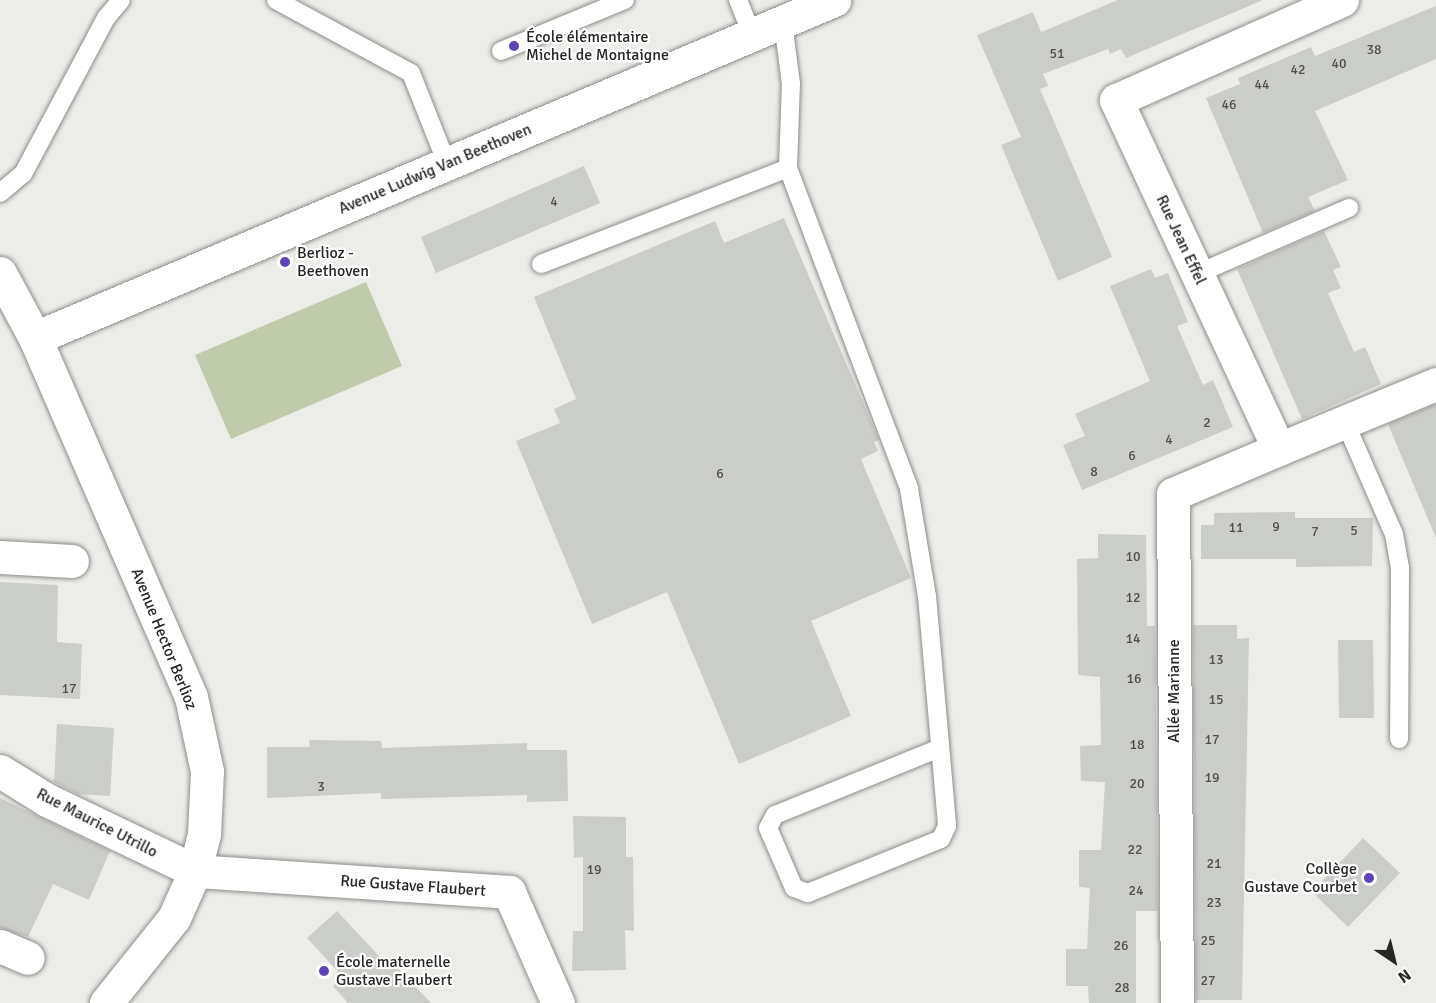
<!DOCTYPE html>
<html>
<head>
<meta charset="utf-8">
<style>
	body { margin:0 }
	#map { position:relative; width:1436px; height:1003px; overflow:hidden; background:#ecede9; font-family:Signika,sans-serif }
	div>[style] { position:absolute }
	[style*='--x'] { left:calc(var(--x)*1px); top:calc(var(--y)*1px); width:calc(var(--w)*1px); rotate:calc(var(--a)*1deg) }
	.green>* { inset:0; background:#c0cbab }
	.building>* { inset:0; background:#cbcdc9 }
	.roads { filter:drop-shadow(0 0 2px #8c8d89) drop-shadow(0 0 2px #8c8d89) }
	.lane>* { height:18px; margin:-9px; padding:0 9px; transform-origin:9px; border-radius:9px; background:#fff }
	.street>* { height:33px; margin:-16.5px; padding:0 16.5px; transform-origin:16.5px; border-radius:16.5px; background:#fff }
	.dots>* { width:16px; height:16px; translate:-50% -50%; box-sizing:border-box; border:3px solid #fff; border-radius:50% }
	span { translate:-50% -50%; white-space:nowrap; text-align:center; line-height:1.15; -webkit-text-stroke:4.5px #fff; paint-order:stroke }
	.number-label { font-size:14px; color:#4f504e }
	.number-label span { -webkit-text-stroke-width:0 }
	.poi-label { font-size:16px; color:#262725 }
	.left { translate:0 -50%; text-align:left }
	.right { translate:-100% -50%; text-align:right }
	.street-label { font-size:16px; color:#262725 }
	.north { position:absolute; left:1364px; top:931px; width:60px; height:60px; -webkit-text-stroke:4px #fff; paint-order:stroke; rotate:145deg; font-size:16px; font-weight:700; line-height:24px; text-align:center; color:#262725 }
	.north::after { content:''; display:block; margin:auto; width:21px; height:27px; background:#262725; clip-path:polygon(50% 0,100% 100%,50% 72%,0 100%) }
</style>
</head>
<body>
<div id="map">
	<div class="green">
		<i style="clip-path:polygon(366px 282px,402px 366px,231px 439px,195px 355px)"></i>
	</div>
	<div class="building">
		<i style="clip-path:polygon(1118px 0,1263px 0,1126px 58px,1121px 49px,1110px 54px,1108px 49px,1043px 74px,1048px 86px,1040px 89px,1112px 257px,1058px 281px,1001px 145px,1021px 137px,977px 35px,1033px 12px,1041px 32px)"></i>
		<i style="clip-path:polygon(1436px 6px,1436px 59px,1315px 111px,1348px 180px,1308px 197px,1315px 211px,1263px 233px,1206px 98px,1240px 84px,1238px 78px,1311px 47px,1315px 56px)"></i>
		<i style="clip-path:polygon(584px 166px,600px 203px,436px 273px,421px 237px)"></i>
		<i style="clip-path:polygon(784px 218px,879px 440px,874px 442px,878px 451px,861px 459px,911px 578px,811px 621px,851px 716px,739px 764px,667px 592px,592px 624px,516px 441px,560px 423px,554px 409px,576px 399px,534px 297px,715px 221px,724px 243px)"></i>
		<i style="clip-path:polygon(1324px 231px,1341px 267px,1333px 270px,1341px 288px,1328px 293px,1354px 352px,1365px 347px,1381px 384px,1302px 419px,1237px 269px)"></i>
		<i style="clip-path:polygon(1151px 269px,1155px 278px,1168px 273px,1188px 322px,1177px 326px,1203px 385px,1213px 380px,1233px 427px,1082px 490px,1063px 445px,1085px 436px,1075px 414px,1150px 381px,1110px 286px)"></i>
		<i style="clip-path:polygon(1436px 404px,1436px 538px,1388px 424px)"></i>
		<i style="clip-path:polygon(1295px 512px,1295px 518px,1373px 518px,1372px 566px,1296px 567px,1296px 559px,1201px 559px,1201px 525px,1214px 525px,1214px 513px)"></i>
		<i style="clip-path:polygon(1098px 534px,1146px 535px,1147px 626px,1155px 626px,1158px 911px,1136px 911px,1136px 1003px,1089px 1003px,1088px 986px,1066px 986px,1066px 949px,1087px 949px,1090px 888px,1079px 887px,1079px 850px,1101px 850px,1105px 782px,1081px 781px,1080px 746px,1101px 745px,1100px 677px,1078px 675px,1077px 559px,1098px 558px)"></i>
		<i style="clip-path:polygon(0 582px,58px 585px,57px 642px,82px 644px,80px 699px,0 695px)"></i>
		<i style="clip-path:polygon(1193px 625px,1237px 625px,1237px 639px,1249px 638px,1242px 1000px,1196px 1000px)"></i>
		<i style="clip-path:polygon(1338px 640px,1373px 640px,1374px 718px,1339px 718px)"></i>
		<i style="clip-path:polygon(57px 724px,114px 728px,110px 796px,78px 794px,54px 782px)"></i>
		<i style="clip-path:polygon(309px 740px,381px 741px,382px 748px,527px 743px,527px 750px,567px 750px,568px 801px,527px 802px,527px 795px,381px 799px,381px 793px,267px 798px,267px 747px,310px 747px)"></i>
		<i style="clip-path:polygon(0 798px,110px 851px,89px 900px,53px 884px,28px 937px,0 928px)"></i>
		<i style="clip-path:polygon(573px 816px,626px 817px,626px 857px,633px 857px,634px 931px,625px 930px,626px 970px,572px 971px,573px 931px,583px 931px,583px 857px,574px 858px)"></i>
		<i style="clip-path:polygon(1363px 838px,1400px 873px,1348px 927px,1312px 892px)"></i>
		<i style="clip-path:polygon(337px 911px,391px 969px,395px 965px,431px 1003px,348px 1003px,333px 986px,343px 977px,307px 938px)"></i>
	</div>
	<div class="roads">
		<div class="lane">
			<i style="--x:276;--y:0;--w:153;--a:28.4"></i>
			<i style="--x:411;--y:73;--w:98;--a:68.4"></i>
			<i style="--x:738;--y:0;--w:38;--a:68"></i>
			<i style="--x:501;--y:51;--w:134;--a:-22.4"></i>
			<i style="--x:788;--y:168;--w:343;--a:69.3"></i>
			<i style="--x:909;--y:489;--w:109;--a:80.5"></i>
			<i style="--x:927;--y:596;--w:231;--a:85"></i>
			<i style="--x:947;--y:826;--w:14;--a:115"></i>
			<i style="--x:941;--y:839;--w:144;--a:157.9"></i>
			<i style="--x:808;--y:893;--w:15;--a:-160"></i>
			<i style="--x:794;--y:888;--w:65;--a:-113.4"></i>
			<i style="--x:768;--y:828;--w:15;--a:-62"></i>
			<i style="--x:775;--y:815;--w:178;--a:-22.1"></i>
			<i style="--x:0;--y:193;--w:30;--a:-40"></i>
			<i style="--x:23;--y:174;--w:177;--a:-62"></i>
			<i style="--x:106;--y:18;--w:23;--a:-50"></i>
			<i style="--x:541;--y:264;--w:265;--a:-21.2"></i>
			<i style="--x:788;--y:168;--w:84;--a:-88"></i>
			<i style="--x:791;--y:84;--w:63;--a:-97.4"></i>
			<i style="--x:1197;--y:274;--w:166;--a:-23.5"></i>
			<i style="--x:1345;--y:422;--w:122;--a:66.4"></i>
			<i style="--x:1394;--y:534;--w:35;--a:80"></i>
			<i style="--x:1400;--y:568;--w:171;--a:90.3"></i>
		</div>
		<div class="street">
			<i style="--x:1342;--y:0;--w:247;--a:156.1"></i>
			<i style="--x:1116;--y:100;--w:385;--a:65"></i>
			<i style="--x:1279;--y:449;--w:170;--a:-22.5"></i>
			<i style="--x:0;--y:273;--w:74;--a:61.7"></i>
			<i style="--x:35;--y:338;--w:391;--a:66.5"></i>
			<i style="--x:191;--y:697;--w:76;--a:77.8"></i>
			<i style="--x:207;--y:771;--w:63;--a:92.7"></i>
			<i style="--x:204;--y:834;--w:38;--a:104"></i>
			<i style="--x:195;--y:871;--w:51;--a:114.1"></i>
			<i style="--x:174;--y:918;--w:109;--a:128.7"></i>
			<i style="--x:35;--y:338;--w:868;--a:-22.93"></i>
			<i style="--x:0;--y:557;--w:72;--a:3.2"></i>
			<i style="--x:0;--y:771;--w:55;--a:31.7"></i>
			<i style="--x:47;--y:800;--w:164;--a:25.6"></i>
			<i style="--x:195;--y:871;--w:315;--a:3.8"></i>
			<i style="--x:509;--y:892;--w:121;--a:66.2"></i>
			<i style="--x:0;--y:946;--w:30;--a:23"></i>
			<i style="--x:1177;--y:1003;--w:509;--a:-90.45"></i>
			<i style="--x:1173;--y:494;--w:115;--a:-23"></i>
		</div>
	</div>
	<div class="dots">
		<i style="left:514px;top:46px;background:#5e43bb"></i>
		<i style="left:285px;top:262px;background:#5e43bb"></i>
		<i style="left:1369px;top:878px;background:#5e43bb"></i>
		<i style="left:324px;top:971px;background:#5e43bb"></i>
	</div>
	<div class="number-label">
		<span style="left:1374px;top:50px">38</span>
		<span style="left:1057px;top:54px">51</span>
		<span style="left:1339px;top:64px">40</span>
		<span style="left:1298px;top:70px">42</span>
		<span style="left:1262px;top:85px">44</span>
		<span style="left:1229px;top:105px">46</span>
		<span style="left:554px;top:202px">4</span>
		<span style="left:1207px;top:423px">2</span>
		<span style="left:1169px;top:440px">4</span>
		<span style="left:1132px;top:456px">6</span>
		<span style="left:1094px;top:472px">8</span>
		<span style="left:720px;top:474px">6</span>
		<span style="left:1276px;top:527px">9</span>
		<span style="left:1236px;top:528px">11</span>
		<span style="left:1354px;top:531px">5</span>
		<span style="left:1315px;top:532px">7</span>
		<span style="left:1133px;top:557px">10</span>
		<span style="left:1133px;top:598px">12</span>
		<span style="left:1133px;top:639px">14</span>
		<span style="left:1216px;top:660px">13</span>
		<span style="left:1134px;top:679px">16</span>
		<span style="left:69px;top:689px">17</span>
		<span style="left:1216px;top:700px">15</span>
		<span style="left:1212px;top:740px">17</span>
		<span style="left:1137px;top:745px">18</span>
		<span style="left:1212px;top:778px">19</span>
		<span style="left:1137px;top:784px">20</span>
		<span style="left:321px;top:787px">3</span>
		<span style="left:1135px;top:850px">22</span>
		<span style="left:1214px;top:864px">21</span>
		<span style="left:594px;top:870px">19</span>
		<span style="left:1136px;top:891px">24</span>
		<span style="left:1214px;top:903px">23</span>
		<span style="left:1208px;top:941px">25</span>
		<span style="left:1121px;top:946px">26</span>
		<span style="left:1208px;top:981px">27</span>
		<span style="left:1122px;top:988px">28</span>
	</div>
	<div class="poi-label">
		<span class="left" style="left:526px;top:46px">École élémentaire<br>Michel de Montaigne</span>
		<span class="left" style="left:297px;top:262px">Berlioz -<br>Beethoven</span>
		<span class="right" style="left:1357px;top:878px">Collège<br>Gustave Courbet</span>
		<span class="left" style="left:336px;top:971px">École maternelle<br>Gustave Flaubert</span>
	</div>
	<div class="street-label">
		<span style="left:435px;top:169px;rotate:-23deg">Avenue Ludwig Van Beethoven</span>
		<span style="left:1181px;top:240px;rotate:65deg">Rue Jean Effel</span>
		<span style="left:164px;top:639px;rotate:68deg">Avenue Hector Berlioz</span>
		<span style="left:1174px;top:691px;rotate:-90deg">Allée Marianne</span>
		<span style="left:97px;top:823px;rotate:27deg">Rue Maurice Utrillo</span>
		<span style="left:413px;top:886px;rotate:4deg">Rue Gustave Flaubert</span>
	</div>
	<div class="north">N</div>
</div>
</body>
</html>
